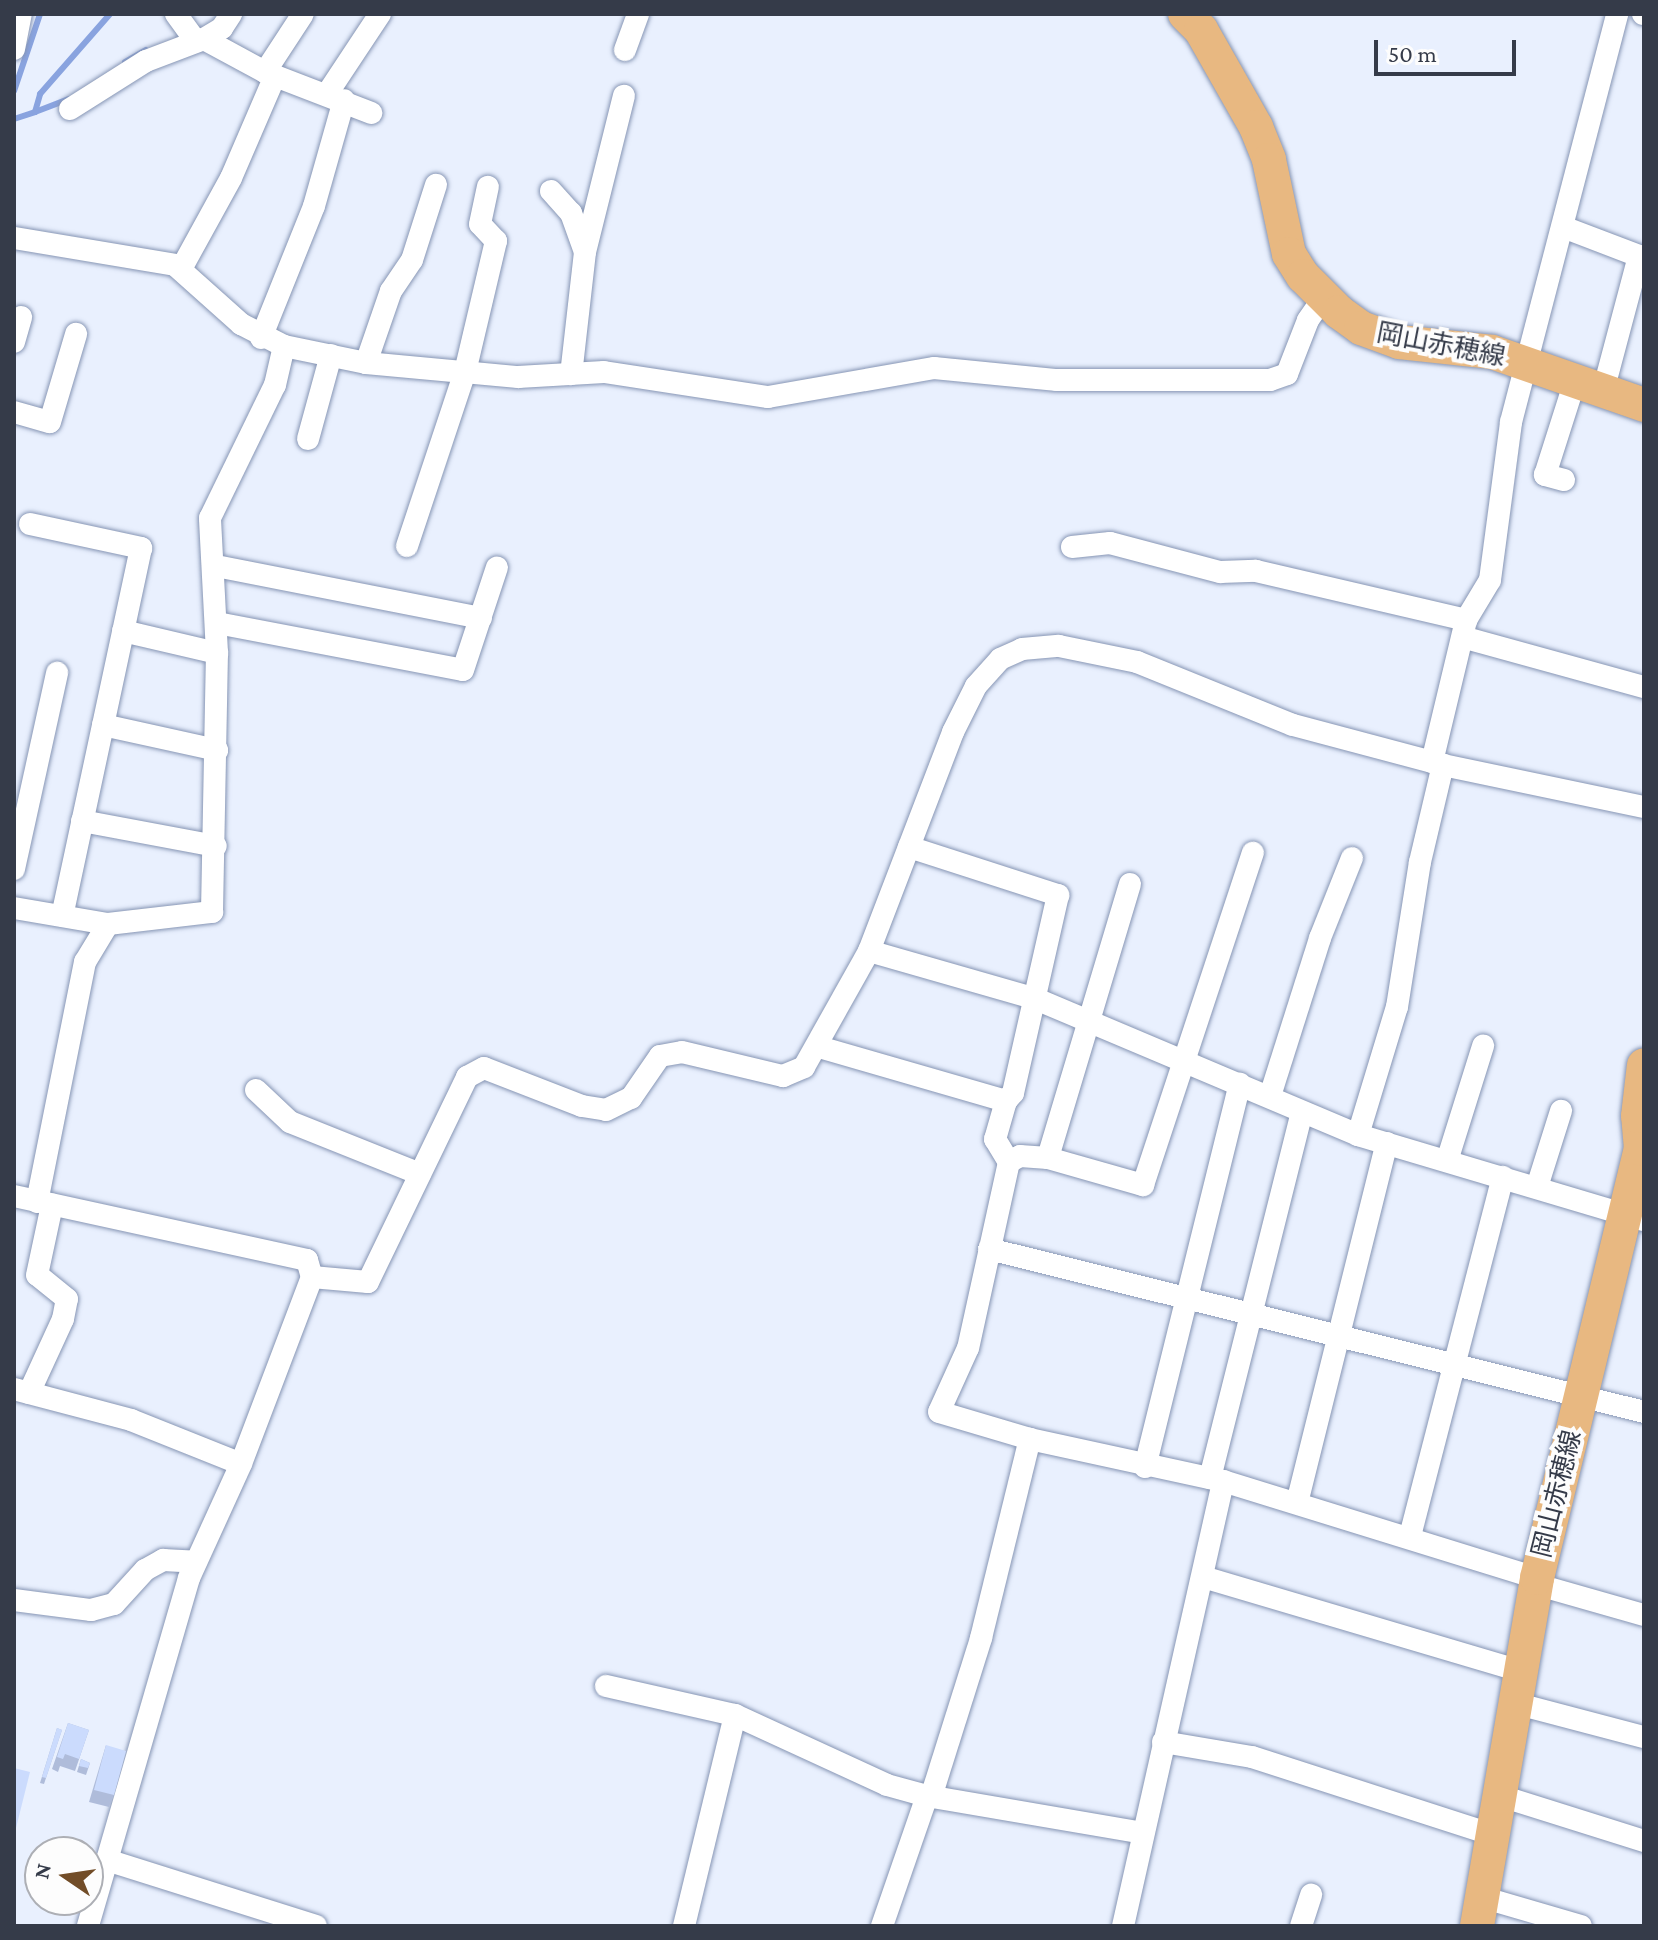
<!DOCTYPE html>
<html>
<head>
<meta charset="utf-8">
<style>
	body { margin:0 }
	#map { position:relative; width:1658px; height:1940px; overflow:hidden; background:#e9f0fe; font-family:"Crimson Pro","Noto Sans JP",serif }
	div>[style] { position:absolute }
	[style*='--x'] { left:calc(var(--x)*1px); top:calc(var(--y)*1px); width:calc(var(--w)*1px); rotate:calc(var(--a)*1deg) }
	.stream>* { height:6px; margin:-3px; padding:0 3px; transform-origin:3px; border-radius:3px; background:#89a3df }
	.roads { filter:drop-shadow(0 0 2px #8695b4) drop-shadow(0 0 2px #8695b4) }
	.minor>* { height:22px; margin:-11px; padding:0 11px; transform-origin:11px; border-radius:11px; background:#fff }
	.primary>* { height:34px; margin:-17px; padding:0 17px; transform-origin:17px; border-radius:17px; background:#e8b881 }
	.wall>* { inset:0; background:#afbcda }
	.building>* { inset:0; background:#cbdbfd }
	span { translate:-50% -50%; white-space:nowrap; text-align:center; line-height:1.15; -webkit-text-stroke:8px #fdfdfd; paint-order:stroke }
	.street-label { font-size:26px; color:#353b49 }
	.frame { position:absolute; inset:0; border:16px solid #353b49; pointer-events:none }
	.north { position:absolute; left:24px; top:1836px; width:80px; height:80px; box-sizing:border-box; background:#fdfdfd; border:2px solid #adafb5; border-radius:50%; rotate:283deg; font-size:22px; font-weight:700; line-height:32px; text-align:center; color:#353b49 }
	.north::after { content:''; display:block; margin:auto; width:28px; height:36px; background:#724d28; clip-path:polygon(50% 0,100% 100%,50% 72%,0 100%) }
	.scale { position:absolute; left:1374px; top:40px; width:142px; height:36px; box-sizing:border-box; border:4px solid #353b49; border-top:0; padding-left:10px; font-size:24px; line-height:28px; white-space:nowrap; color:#353b49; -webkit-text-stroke:6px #fdfdfd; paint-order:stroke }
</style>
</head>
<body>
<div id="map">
	<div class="stream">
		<i style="--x:125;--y:62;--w:24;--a:-30"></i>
		<i style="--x:14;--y:91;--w:81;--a:-71.3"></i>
		<i style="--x:35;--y:112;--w:36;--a:-21"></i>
		<i style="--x:14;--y:119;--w:22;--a:-18"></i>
		<i style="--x:35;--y:112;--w:19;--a:-74"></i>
		<i style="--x:40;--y:94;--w:106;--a:-48.8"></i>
	</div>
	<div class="roads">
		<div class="minor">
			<i style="--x:176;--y:14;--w:34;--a:54"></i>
			<i style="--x:1643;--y:14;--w:1;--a:0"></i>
			<i style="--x:204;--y:39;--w:69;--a:28.4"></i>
			<i style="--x:265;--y:72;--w:114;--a:21.1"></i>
			<i style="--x:14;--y:49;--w:36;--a:-79"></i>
			<i style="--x:625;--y:50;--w:38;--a:-70"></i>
			<i style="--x:265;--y:72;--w:69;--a:-56.8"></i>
			<i style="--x:327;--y:94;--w:96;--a:-56.5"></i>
			<i style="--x:70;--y:109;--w:90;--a:-32.3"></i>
			<i style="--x:146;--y:61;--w:62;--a:-20.8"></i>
			<i style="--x:204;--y:39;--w:21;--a:-31"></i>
			<i style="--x:222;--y:28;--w:17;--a:-57"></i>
			<i style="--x:551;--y:191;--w:30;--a:48"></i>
			<i style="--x:571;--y:213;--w:41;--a:70.3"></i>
			<i style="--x:585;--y:252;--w:123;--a:96.5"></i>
			<i style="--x:1563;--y:227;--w:81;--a:20.9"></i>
			<i style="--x:1639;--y:256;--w:140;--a:104.9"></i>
			<i style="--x:14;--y:238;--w:163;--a:9.5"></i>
			<i style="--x:175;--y:265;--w:89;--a:41.8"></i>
			<i style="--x:241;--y:324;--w:48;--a:27.1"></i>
			<i style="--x:284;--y:346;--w:84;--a:11.7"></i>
			<i style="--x:366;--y:363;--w:153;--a:5.3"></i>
			<i style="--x:518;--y:377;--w:86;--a:-3.3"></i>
			<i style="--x:604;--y:372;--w:166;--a:8.7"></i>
			<i style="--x:768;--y:397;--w:169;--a:-9.9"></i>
			<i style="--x:934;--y:368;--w:124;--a:5.6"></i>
			<i style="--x:1057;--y:380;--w:213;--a:0"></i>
			<i style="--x:1270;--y:380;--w:18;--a:-19"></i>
			<i style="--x:1287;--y:374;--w:58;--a:-68.7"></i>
			<i style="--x:1308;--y:320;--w:28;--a:-55"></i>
			<i style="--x:585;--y:252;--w:161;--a:-76"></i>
			<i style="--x:181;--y:269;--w:104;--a:-61.2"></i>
			<i style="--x:231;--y:178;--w:111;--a:-66.7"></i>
			<i style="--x:261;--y:338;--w:142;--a:-68.1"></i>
			<i style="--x:314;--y:206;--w:110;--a:-74.2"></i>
			<i style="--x:14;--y:342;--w:26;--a:-74"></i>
			<i style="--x:366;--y:363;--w:76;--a:-70.9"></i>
			<i style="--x:391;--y:291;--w:37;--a:-56"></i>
			<i style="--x:412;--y:260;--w:79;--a:-72.3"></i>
			<i style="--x:14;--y:412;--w:37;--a:16"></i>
			<i style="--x:50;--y:422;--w:92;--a:-73.5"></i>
			<i style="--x:308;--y:439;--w:87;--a:-74.7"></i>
			<i style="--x:1564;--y:480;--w:20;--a:-165"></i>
			<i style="--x:1545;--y:475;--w:99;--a:-72.3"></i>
			<i style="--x:30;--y:524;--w:114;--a:12.2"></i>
			<i style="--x:141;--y:548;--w:376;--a:102.1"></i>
			<i style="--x:407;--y:546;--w:183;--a:-71.6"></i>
			<i style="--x:465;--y:372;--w:135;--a:-76.7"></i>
			<i style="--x:496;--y:241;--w:23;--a:-133"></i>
			<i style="--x:480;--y:224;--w:38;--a:-78"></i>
			<i style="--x:1072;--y:547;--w:38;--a:-6"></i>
			<i style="--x:1110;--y:543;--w:114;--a:14.8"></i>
			<i style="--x:1220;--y:572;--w:36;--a:-2"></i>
			<i style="--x:1256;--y:571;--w:216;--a:13.1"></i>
			<i style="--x:216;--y:566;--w:270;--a:11.1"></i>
			<i style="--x:217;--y:623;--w:250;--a:10.8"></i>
			<i style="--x:463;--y:670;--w:108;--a:-71.7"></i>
			<i style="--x:123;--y:631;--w:97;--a:13.2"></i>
			<i style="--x:1466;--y:638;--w:185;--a:15.4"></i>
			<i style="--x:103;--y:725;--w:117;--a:12.4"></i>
			<i style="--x:1432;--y:762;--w:146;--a:-76.5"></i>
			<i style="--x:1466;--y:620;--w:47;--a:-59"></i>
			<i style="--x:1490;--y:580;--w:159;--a:-82.4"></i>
			<i style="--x:1511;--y:422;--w:422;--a:-75.4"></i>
			<i style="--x:82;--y:821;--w:136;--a:10.6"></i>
			<i style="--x:909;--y:847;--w:157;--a:17.9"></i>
			<i style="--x:1058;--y:895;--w:203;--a:102.8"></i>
			<i style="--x:1013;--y:1093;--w:11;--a:131"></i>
			<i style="--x:14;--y:869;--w:201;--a:-77.6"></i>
			<i style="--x:1130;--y:884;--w:286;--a:106.7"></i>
			<i style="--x:1048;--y:1158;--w:28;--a:-176"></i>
			<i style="--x:1020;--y:1156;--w:13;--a:151"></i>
			<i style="--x:1009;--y:1162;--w:190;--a:102.4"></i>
			<i style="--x:968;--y:1348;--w:70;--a:114.4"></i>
			<i style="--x:939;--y:1412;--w:95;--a:16.5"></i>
			<i style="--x:1030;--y:1439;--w:198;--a:12.3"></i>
			<i style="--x:1223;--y:1481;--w:329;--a:17.2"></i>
			<i style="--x:14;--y:908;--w:95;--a:9.7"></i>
			<i style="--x:108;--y:924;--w:105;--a:-6.6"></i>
			<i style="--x:212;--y:912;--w:259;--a:-88.9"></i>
			<i style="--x:217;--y:653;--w:135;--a:-93"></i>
			<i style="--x:210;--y:518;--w:148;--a:-64"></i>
			<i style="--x:275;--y:385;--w:40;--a:-77"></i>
			<i style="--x:869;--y:951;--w:174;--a:16"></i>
			<i style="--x:1036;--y:999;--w:350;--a:22.9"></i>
			<i style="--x:1358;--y:1135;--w:298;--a:16.6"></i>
			<i style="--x:819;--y:1047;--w:195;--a:16.1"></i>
			<i style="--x:1006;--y:1101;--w:40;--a:106"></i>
			<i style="--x:995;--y:1139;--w:27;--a:59"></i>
			<i style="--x:256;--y:1090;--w:47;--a:43.3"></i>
			<i style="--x:290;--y:1122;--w:140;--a:21.8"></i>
			<i style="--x:1270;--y:1096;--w:166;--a:-72.4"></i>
			<i style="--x:1320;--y:938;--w:86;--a:-68.2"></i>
			<i style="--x:1358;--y:1135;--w:134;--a:-73.1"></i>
			<i style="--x:1397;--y:1007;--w:147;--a:-81"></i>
			<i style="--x:1420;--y:862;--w:100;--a:-76.7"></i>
			<i style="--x:1048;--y:1158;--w:99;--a:15.9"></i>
			<i style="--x:1143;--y:1185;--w:350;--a:-71.7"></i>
			<i style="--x:1447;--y:1161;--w:121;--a:-72.6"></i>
			<i style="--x:1537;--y:1187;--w:80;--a:-72.5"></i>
			<i style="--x:14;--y:1196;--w:300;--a:12.3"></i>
			<i style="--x:307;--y:1260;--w:18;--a:74"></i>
			<i style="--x:312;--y:1277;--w:200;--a:110.8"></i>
			<i style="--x:241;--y:1464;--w:125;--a:114.5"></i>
			<i style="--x:189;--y:1578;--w:362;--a:106.2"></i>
			<i style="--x:37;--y:1202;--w:245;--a:-78.7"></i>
			<i style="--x:85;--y:962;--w:44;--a:-58.8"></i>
			<i style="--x:989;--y:1249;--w:675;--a:13.97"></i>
			<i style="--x:312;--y:1277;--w:56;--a:5.1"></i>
			<i style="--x:368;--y:1282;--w:228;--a:-64.2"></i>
			<i style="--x:467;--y:1077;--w:19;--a:-28"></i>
			<i style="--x:484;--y:1068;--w:105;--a:21.2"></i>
			<i style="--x:582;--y:1106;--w:24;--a:9"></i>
			<i style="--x:606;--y:1110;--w:28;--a:-26"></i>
			<i style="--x:631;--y:1098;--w:51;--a:-55.4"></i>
			<i style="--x:660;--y:1056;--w:22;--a:-10"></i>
			<i style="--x:682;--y:1052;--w:104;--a:13.4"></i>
			<i style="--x:783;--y:1076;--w:23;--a:-23"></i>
			<i style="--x:804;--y:1067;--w:133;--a:-60.7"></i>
			<i style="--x:869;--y:951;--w:235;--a:-69"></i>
			<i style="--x:953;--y:732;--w:51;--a:-63.4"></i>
			<i style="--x:976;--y:686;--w:36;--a:-48"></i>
			<i style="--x:1000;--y:659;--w:24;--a:-24"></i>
			<i style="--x:1022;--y:649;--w:37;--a:-5"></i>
			<i style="--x:1059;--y:646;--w:80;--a:11.6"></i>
			<i style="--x:1137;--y:662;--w:168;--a:22"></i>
			<i style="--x:1293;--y:725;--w:155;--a:14.9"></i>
			<i style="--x:1443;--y:765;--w:205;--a:11.8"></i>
			<i style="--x:14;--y:1389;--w:121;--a:14.8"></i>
			<i style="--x:131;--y:1420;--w:118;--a:21.8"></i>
			<i style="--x:29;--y:1393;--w:81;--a:-65.3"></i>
			<i style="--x:63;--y:1319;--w:20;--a:-79"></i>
			<i style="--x:67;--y:1299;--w:38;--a:-141"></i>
			<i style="--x:37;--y:1275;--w:72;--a:-77.9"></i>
			<i style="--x:1145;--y:1467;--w:395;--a:-76.1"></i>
			<i style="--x:1210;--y:1478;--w:377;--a:-75.9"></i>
			<i style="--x:1297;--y:1503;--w:371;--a:-76"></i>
			<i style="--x:1410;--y:1536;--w:371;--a:-75.5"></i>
			<i style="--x:1203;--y:1577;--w:331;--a:16.5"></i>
			<i style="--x:1535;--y:1584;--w:113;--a:15.9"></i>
			<i style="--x:14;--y:1600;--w:78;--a:7.4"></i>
			<i style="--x:91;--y:1610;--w:24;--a:-15"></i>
			<i style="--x:114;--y:1604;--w:46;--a:-47.6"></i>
			<i style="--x:145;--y:1570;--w:21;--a:-29"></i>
			<i style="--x:163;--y:1560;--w:33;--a:3"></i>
			<i style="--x:606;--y:1686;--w:132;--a:12.7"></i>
			<i style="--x:735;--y:1715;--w:167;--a:24.7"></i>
			<i style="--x:887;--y:1785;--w:41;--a:15.4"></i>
			<i style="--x:927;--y:1796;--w:219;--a:9.7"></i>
			<i style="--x:1514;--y:1703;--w:134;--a:14.7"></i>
			<i style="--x:1163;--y:1742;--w:90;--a:9.6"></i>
			<i style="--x:1252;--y:1757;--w:253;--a:17.9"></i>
			<i style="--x:1501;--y:1796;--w:150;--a:17.5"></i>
			<i style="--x:931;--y:1797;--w:167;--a:-72.5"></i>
			<i style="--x:981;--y:1638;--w:205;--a:-76.2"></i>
			<i style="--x:107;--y:1860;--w:219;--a:17.5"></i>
			<i style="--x:1485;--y:1898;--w:100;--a:16.3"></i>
			<i style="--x:684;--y:1926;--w:217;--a:-76.4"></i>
			<i style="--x:882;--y:1926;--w:138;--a:-70.9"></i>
			<i style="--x:1123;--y:1926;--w:456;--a:-77.3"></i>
			<i style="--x:1301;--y:1926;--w:33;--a:-72"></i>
		</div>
		<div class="primary">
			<i style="--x:1185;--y:14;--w:23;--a:45"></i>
			<i style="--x:1201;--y:30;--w:112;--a:60.4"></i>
			<i style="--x:1256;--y:127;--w:35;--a:68"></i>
			<i style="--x:1269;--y:160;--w:96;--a:78"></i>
			<i style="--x:1289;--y:254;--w:26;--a:58"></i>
			<i style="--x:1303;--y:276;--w:51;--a:45"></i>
			<i style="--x:1339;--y:312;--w:27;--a:36"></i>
			<i style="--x:1361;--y:328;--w:40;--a:20.2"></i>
			<i style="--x:1399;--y:342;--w:94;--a:6.1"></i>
			<i style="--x:1492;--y:352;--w:161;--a:19.2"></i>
			<i style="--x:1477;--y:1926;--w:353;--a:-80.2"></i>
			<i style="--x:1537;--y:1578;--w:441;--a:-76.4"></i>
			<i style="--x:1641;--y:1149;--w:33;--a:-95"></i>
			<i style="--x:1638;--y:1116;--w:51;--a:-83.3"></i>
		</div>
	</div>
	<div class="wall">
		<i style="clip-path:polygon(68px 1723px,89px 1730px,75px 1771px,60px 1766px,58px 1772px,52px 1769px)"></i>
		<i style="clip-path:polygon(57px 1728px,62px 1730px,44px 1784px,40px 1783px)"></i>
		<i style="clip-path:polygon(106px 1745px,114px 1795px,109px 1807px,89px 1802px)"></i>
		<i style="clip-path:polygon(81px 1759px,90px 1763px,86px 1775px,77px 1772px)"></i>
	</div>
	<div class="building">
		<i style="clip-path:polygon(68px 1723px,89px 1730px,79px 1759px,65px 1754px,63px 1759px,57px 1757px)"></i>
		<i style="clip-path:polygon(57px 1728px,62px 1730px,46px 1778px,42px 1777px)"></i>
		<i style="clip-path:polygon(106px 1745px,126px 1751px,114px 1795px,94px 1790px)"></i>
		<i style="clip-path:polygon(81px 1759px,90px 1763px,88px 1768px,79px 1766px)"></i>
		<i style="clip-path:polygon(14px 1768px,30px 1772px,14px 1836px)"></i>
	</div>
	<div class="street-label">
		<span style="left:1441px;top:345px;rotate:11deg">岡山赤穂線</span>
		<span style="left:1557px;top:1494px;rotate:-76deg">岡山赤穂線</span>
	</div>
	<div class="frame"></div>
	<div class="north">N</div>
	<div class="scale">50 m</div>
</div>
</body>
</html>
